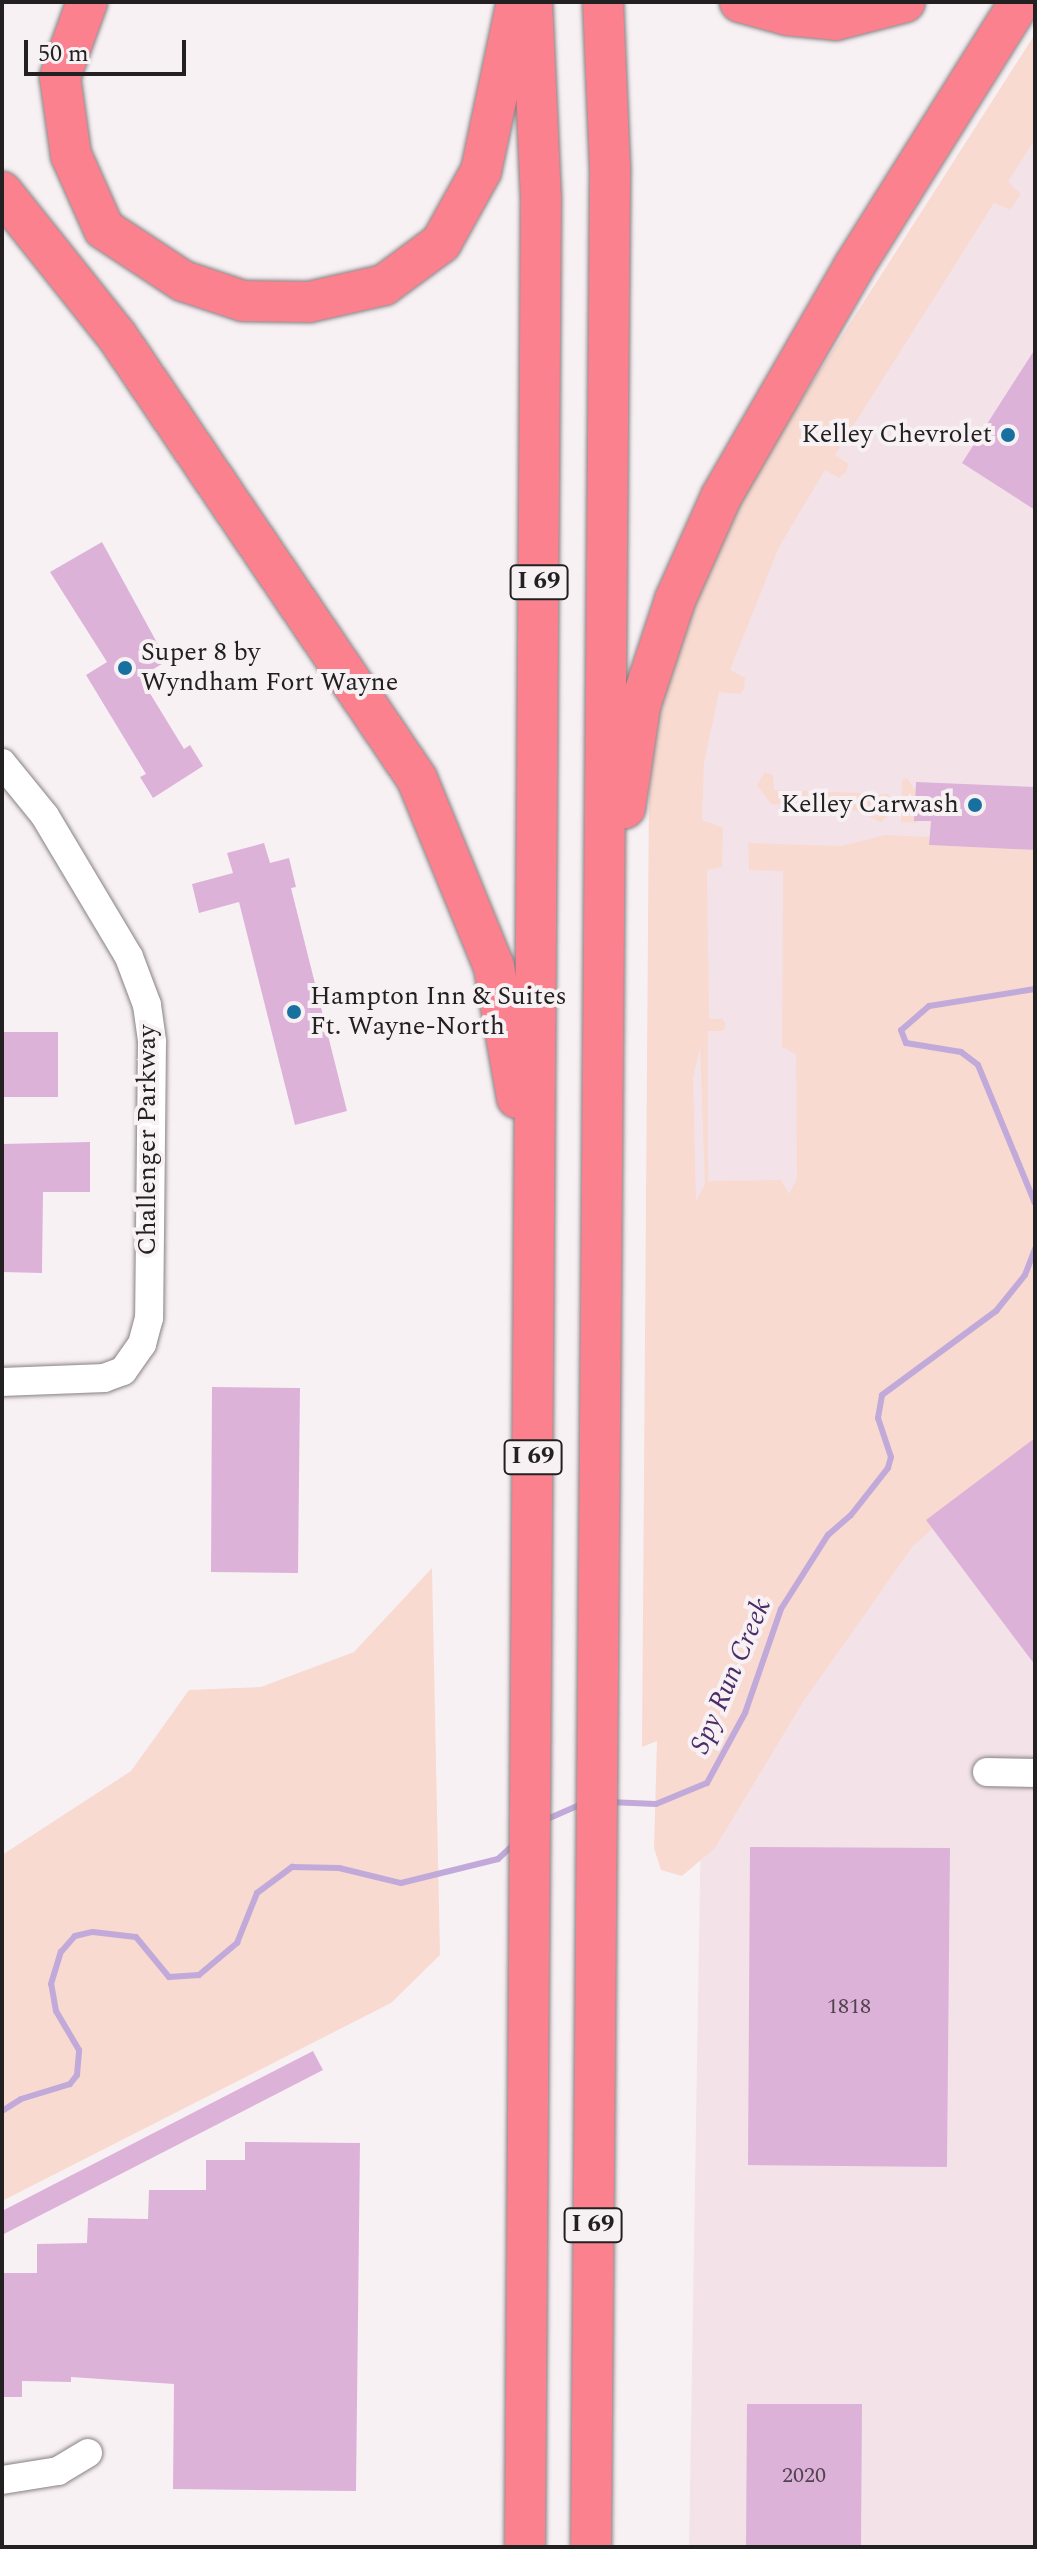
<!DOCTYPE html>
<html>
<head>
<meta charset="utf-8">
<style>
	body { margin:0 }
	#map { position:relative; width:1037px; height:2549px; overflow:hidden; background:#f8f1f4; font-family:Spectral,serif }
	div>[style] { position:absolute }
	[style*='--x'] { left:calc(var(--x)*1px); top:calc(var(--y)*1px); width:calc(var(--w)*1px); rotate:calc(var(--a)*1deg) }
	.built>* { inset:0; background:#f3e3e9 }
	.green>* { inset:0; background:#f8dad1 }
	.stream>* { height:6px; margin:-3px; padding:0 3px; transform-origin:3px; border-radius:3px; background:#c1aada }
	.building>* { inset:0; background:#ddb2d9 }
	.roads { filter:drop-shadow(0 0 2px #888183) drop-shadow(0 0 2px #888183) }
	.minor>* { height:28px; margin:-14px; padding:0 14px; transform-origin:14px; border-radius:14px; background:#fff }
	.highway>* { height:40px; margin:-20px; padding:0 20px; transform-origin:20px; border-radius:20px; background:#fb818e }
	.dots>* { width:22px; height:22px; translate:-50% -50%; box-sizing:border-box; border:4px solid #f8f1f4; border-radius:50% }
	span { translate:-50% -50%; white-space:nowrap; text-align:center; line-height:1.15; -webkit-text-stroke:8px #f8f1f4; paint-order:stroke }
	.number-label { font-size:22px; color:#51444f }
	.number-label span { -webkit-text-stroke-width:0 }
	.shield-label span { padding:2px 6px; background:#f8f1f4; border:2px solid; border-radius:6px; -webkit-text-stroke-width:0 }
	.shield-label { font-size:24px; color:#222021; font-weight:700 }
	.poi-label { font-size:26px; color:#222021 }
	.right { translate:-100% -50%; text-align:right }
	.left { translate:0 -50%; text-align:left }
	.street-label { font-size:26px; color:#222021 }
	.water-label { font-size:28px; color:#4b2c67; font-style:italic }
	.frame { position:absolute; inset:0; border:4px solid #222021; pointer-events:none }
	.scale { position:absolute; left:24px; top:40px; width:162px; height:36px; box-sizing:border-box; border:4px solid #222021; border-top:0; padding-left:10px; font-size:24px; line-height:28px; white-space:nowrap; color:#222021; -webkit-text-stroke:6px #f8f1f4; paint-order:stroke }
</style>
</head>
<body>
<div id="map">
	<div class="built">
		<i style="clip-path:polygon(1035px 59px,1035px 1318px,700px 1698px,676px 739px)"></i>
		<i style="clip-path:polygon(1035px 1436px,1035px 2547px,689px 2547px,701px 1817px,887px 1559px)"></i>
	</div>
	<div class="green">
		<i style="clip-path:polygon(evenodd,1035px 34px,1035px 139px,1008px 182px,1021px 194px,1010px 210px,994px 203px,835px 455px,849px 464px,846px 472px,839px 478px,825px 470px,779px 547px,730px 670px,745px 678px,744px 689px,740px 694px,719px 692px,704px 763px,702px 820px,723px 828px,722px 867px,707px 870px,709px 1019px,723px 1019px,726px 1025px,723px 1031px,708px 1031px,708px 1181px,781px 1180px,789px 1194px,797px 1178px,796px 1054px,782px 1047px,783px 871px,749px 870px,748px 843px,841px 846px,885px 835px,930px 837px,930px 845px,1035px 850px,1035px 1439px,913px 1546px,803px 1702px,715px 1848px,682px 1876px,661px 1870px,654px 1848px,657px 1741px,642px 1747px,649px 789px,663px 685px,696px 585px,764px 458px,1035px 34px,700px 1047px,705px 1184px,696px 1201px,693px 1078px,700px 1047px)"></i>
		<i style="clip-path:polygon(765px 772px,773px 775px,774px 790px,889px 794px,889px 815px,881px 822px,854px 810px,771px 804px,757px 785px)"></i>
		<i style="clip-path:polygon(907px 778px,915px 790px,914px 820px,920px 823px,901px 822px,902px 780px)"></i>
		<i style="clip-path:polygon(432px 1568px,440px 1955px,391px 2003px,2px 2201px,2px 1855px,131px 1771px,189px 1690px,261px 1687px,354px 1652px)"></i>
	</div>
	<div class="stream">
		<i style="--x:1035;--y:989;--w:107;--a:170.9"></i>
		<i style="--x:929;--y:1006;--w:37;--a:139"></i>
		<i style="--x:901;--y:1030;--w:14;--a:69"></i>
		<i style="--x:906;--y:1043;--w:56;--a:9.3"></i>
		<i style="--x:961;--y:1052;--w:21;--a:37"></i>
		<i style="--x:978;--y:1065;--w:149;--a:67.6"></i>
		<i style="--x:609;--y:1802;--w:47;--a:2.4"></i>
		<i style="--x:656;--y:1804;--w:55;--a:-22.4"></i>
		<i style="--x:707;--y:1783;--w:80;--a:-61.5"></i>
		<i style="--x:745;--y:1713;--w:110;--a:-70.9"></i>
		<i style="--x:781;--y:1609;--w:88;--a:-57.6"></i>
		<i style="--x:828;--y:1535;--w:30;--a:-41"></i>
		<i style="--x:851;--y:1515;--w:60;--a:-51.8"></i>
		<i style="--x:888;--y:1468;--w:11;--a:-75"></i>
		<i style="--x:891;--y:1457;--w:41;--a:-108.4"></i>
		<i style="--x:878;--y:1418;--w:23;--a:-80"></i>
		<i style="--x:882;--y:1395;--w:142;--a:-36.4"></i>
		<i style="--x:996;--y:1311;--w:46;--a:-51.1"></i>
		<i style="--x:1025;--y:1275;--w:28;--a:-69"></i>
		<i style="--x:545;--y:1820;--w:40;--a:-23.4"></i>
		<i style="--x:2;--y:2111;--w:22;--a:-32"></i>
		<i style="--x:21;--y:2099;--w:51;--a:-17"></i>
		<i style="--x:70;--y:2084;--w:11;--a:-52"></i>
		<i style="--x:77;--y:2075;--w:25;--a:-85"></i>
		<i style="--x:79;--y:2050;--w:45;--a:-120.5"></i>
		<i style="--x:56;--y:2011;--w:27;--a:-100"></i>
		<i style="--x:51;--y:1984;--w:34;--a:-73"></i>
		<i style="--x:61;--y:1952;--w:21;--a:-49"></i>
		<i style="--x:75;--y:1936;--w:18;--a:-13"></i>
		<i style="--x:93;--y:1932;--w:43;--a:6.6"></i>
		<i style="--x:136;--y:1937;--w:52;--a:50.5"></i>
		<i style="--x:169;--y:1977;--w:30;--a:-4"></i>
		<i style="--x:199;--y:1975;--w:50;--a:-40.1"></i>
		<i style="--x:237;--y:1943;--w:54;--a:-68.2"></i>
		<i style="--x:257;--y:1893;--w:44;--a:-36.6"></i>
		<i style="--x:292;--y:1867;--w:47;--a:1.2"></i>
		<i style="--x:339;--y:1868;--w:64;--a:13.6"></i>
		<i style="--x:401;--y:1883;--w:100;--a:-13.9"></i>
		<i style="--x:498;--y:1859;--w:22;--a:-43"></i>
	</div>
	<div class="building">
		<i style="clip-path:polygon(1035px 349px,1035px 510px,962px 463px)"></i>
		<i style="clip-path:polygon(102px 542px,167px 661px,140px 677px,184px 749px,190px 745px,203px 766px,153px 798px,140px 777px,146px 774px,86px 675px,107px 662px,50px 572px)"></i>
		<i style="clip-path:polygon(916px 782px,1035px 787px,1035px 850px,929px 845px,931px 821px,914px 821px)"></i>
		<i style="clip-path:polygon(264px 843px,270px 863px,289px 858px,296px 887px,291px 888px,347px 1111px,295px 1125px,239px 902px,199px 913px,192px 884px,233px 873px,227px 853px)"></i>
		<i style="clip-path:polygon(2px 1032px,58px 1032px,58px 1097px,2px 1097px)"></i>
		<i style="clip-path:polygon(90px 1142px,90px 1192px,43px 1192px,42px 1273px,2px 1272px,2px 1144px)"></i>
		<i style="clip-path:polygon(212px 1387px,300px 1388px,298px 1573px,211px 1572px)"></i>
		<i style="clip-path:polygon(1035px 1438px,1035px 1665px,926px 1520px)"></i>
		<i style="clip-path:polygon(750px 1847px,950px 1848px,947px 2167px,748px 2165px)"></i>
		<i style="clip-path:polygon(313px 2051px,323px 2070px,2px 2235px,2px 2211px)"></i>
		<i style="clip-path:polygon(245px 2142px,360px 2143px,356px 2491px,173px 2489px,174px 2384px,71px 2377px,71px 2382px,22px 2381px,22px 2397px,2px 2397px,2px 2273px,37px 2273px,37px 2244px,87px 2243px,88px 2218px,148px 2219px,149px 2190px,206px 2190px,206px 2160px,245px 2160px)"></i>
		<i style="clip-path:polygon(747px 2404px,862px 2404px,861px 2547px,746px 2547px)"></i>
	</div>
	<div class="roads">
		<div class="minor">
			<i style="--x:2;--y:763;--w:68;--a:50.9"></i>
			<i style="--x:45;--y:816;--w:164;--a:59.2"></i>
			<i style="--x:129;--y:957;--w:51;--a:69.4"></i>
			<i style="--x:147;--y:1005;--w:37;--a:82"></i>
			<i style="--x:152;--y:1042;--w:276;--a:90.6"></i>
			<i style="--x:149;--y:1318;--w:27;--a:105"></i>
			<i style="--x:142;--y:1344;--w:33;--a:125"></i>
			<i style="--x:123;--y:1371;--w:20;--a:160"></i>
			<i style="--x:104;--y:1378;--w:102;--a:177.8"></i>
			<i style="--x:987;--y:1772;--w:48;--a:1.2"></i>
			<i style="--x:2;--y:2480;--w:57;--a:-9.1"></i>
			<i style="--x:58;--y:2471;--w:35;--a:-31"></i>
		</div>
		<div class="highway">
			<i style="--x:87;--y:2;--w:80;--a:109.8"></i>
			<i style="--x:60;--y:77;--w:79;--a:82"></i>
			<i style="--x:71;--y:155;--w:81;--a:66"></i>
			<i style="--x:104;--y:229;--w:95;--a:33.4"></i>
			<i style="--x:183;--y:281;--w:63;--a:18.4"></i>
			<i style="--x:243;--y:301;--w:66;--a:0.9"></i>
			<i style="--x:309;--y:302;--w:77;--a:-12.8"></i>
			<i style="--x:384;--y:285;--w:71;--a:-36.4"></i>
			<i style="--x:441;--y:243;--w:82;--a:-60.9"></i>
			<i style="--x:481;--y:171;--w:173;--a:-78"></i>
			<i style="--x:740;--y:2;--w:49;--a:15.5"></i>
			<i style="--x:787;--y:15;--w:49;--a:5.8"></i>
			<i style="--x:836;--y:20;--w:71;--a:-14.6"></i>
			<i style="--x:2;--y:192;--w:184;--a:51.4"></i>
			<i style="--x:117;--y:336;--w:535;--a:55.89"></i>
			<i style="--x:417;--y:779;--w:203;--a:67.7"></i>
			<i style="--x:494;--y:967;--w:133;--a:80"></i>
			<i style="--x:625;--y:808;--w:103;--a:-81.6"></i>
			<i style="--x:640;--y:706;--w:112;--a:-71.7"></i>
			<i style="--x:675;--y:600;--w:113;--a:-65.9"></i>
			<i style="--x:721;--y:497;--w:264;--a:-60"></i>
			<i style="--x:853;--y:268;--w:314;--a:-57.9"></i>
			<i style="--x:525;--y:2547;--w:2348;--a:-89.61"></i>
			<i style="--x:541;--y:199;--w:197;--a:-92.6"></i>
			<i style="--x:591;--y:2547;--w:2379;--a:-89.54"></i>
			<i style="--x:610;--y:168;--w:166;--a:-92.4"></i>
		</div>
	</div>
	<div class="dots">
		<i style="left:1008px;top:435px;background:#17709f"></i>
		<i style="left:125px;top:668px;background:#17709f"></i>
		<i style="left:975px;top:805px;background:#17709f"></i>
		<i style="left:294px;top:1012px;background:#17709f"></i>
	</div>
	<div class="number-label">
		<span style="left:849px;top:2007px">1818</span>
		<span style="left:804px;top:2476px">2020</span>
	</div>
	<div class="shield-label">
		<span style="left:539px;top:582px">I 69</span>
		<span style="left:533px;top:1457px">I 69</span>
		<span style="left:593px;top:2225px">I 69</span>
	</div>
	<div class="poi-label">
		<span class="right" style="left:992px;top:435px">Kelley Chevrolet</span>
		<span class="left" style="left:141px;top:668px">Super 8 by<br>Wyndham Fort Wayne</span>
		<span class="right" style="left:959px;top:805px">Kelley Carwash</span>
		<span class="left" style="left:310px;top:1012px">Hampton Inn &amp; Suites<br>Ft. Wayne-North</span>
	</div>
	<div class="street-label">
		<span style="left:148px;top:1140px;rotate:-90deg">Challenger Parkway</span>
	</div>
	<div class="water-label">
		<span style="left:731px;top:1676px;rotate:-67deg">Spy Run Creek</span>
	</div>
	<div class="frame"></div>
	<div class="scale">50 m</div>
</div>
</body>
</html>
